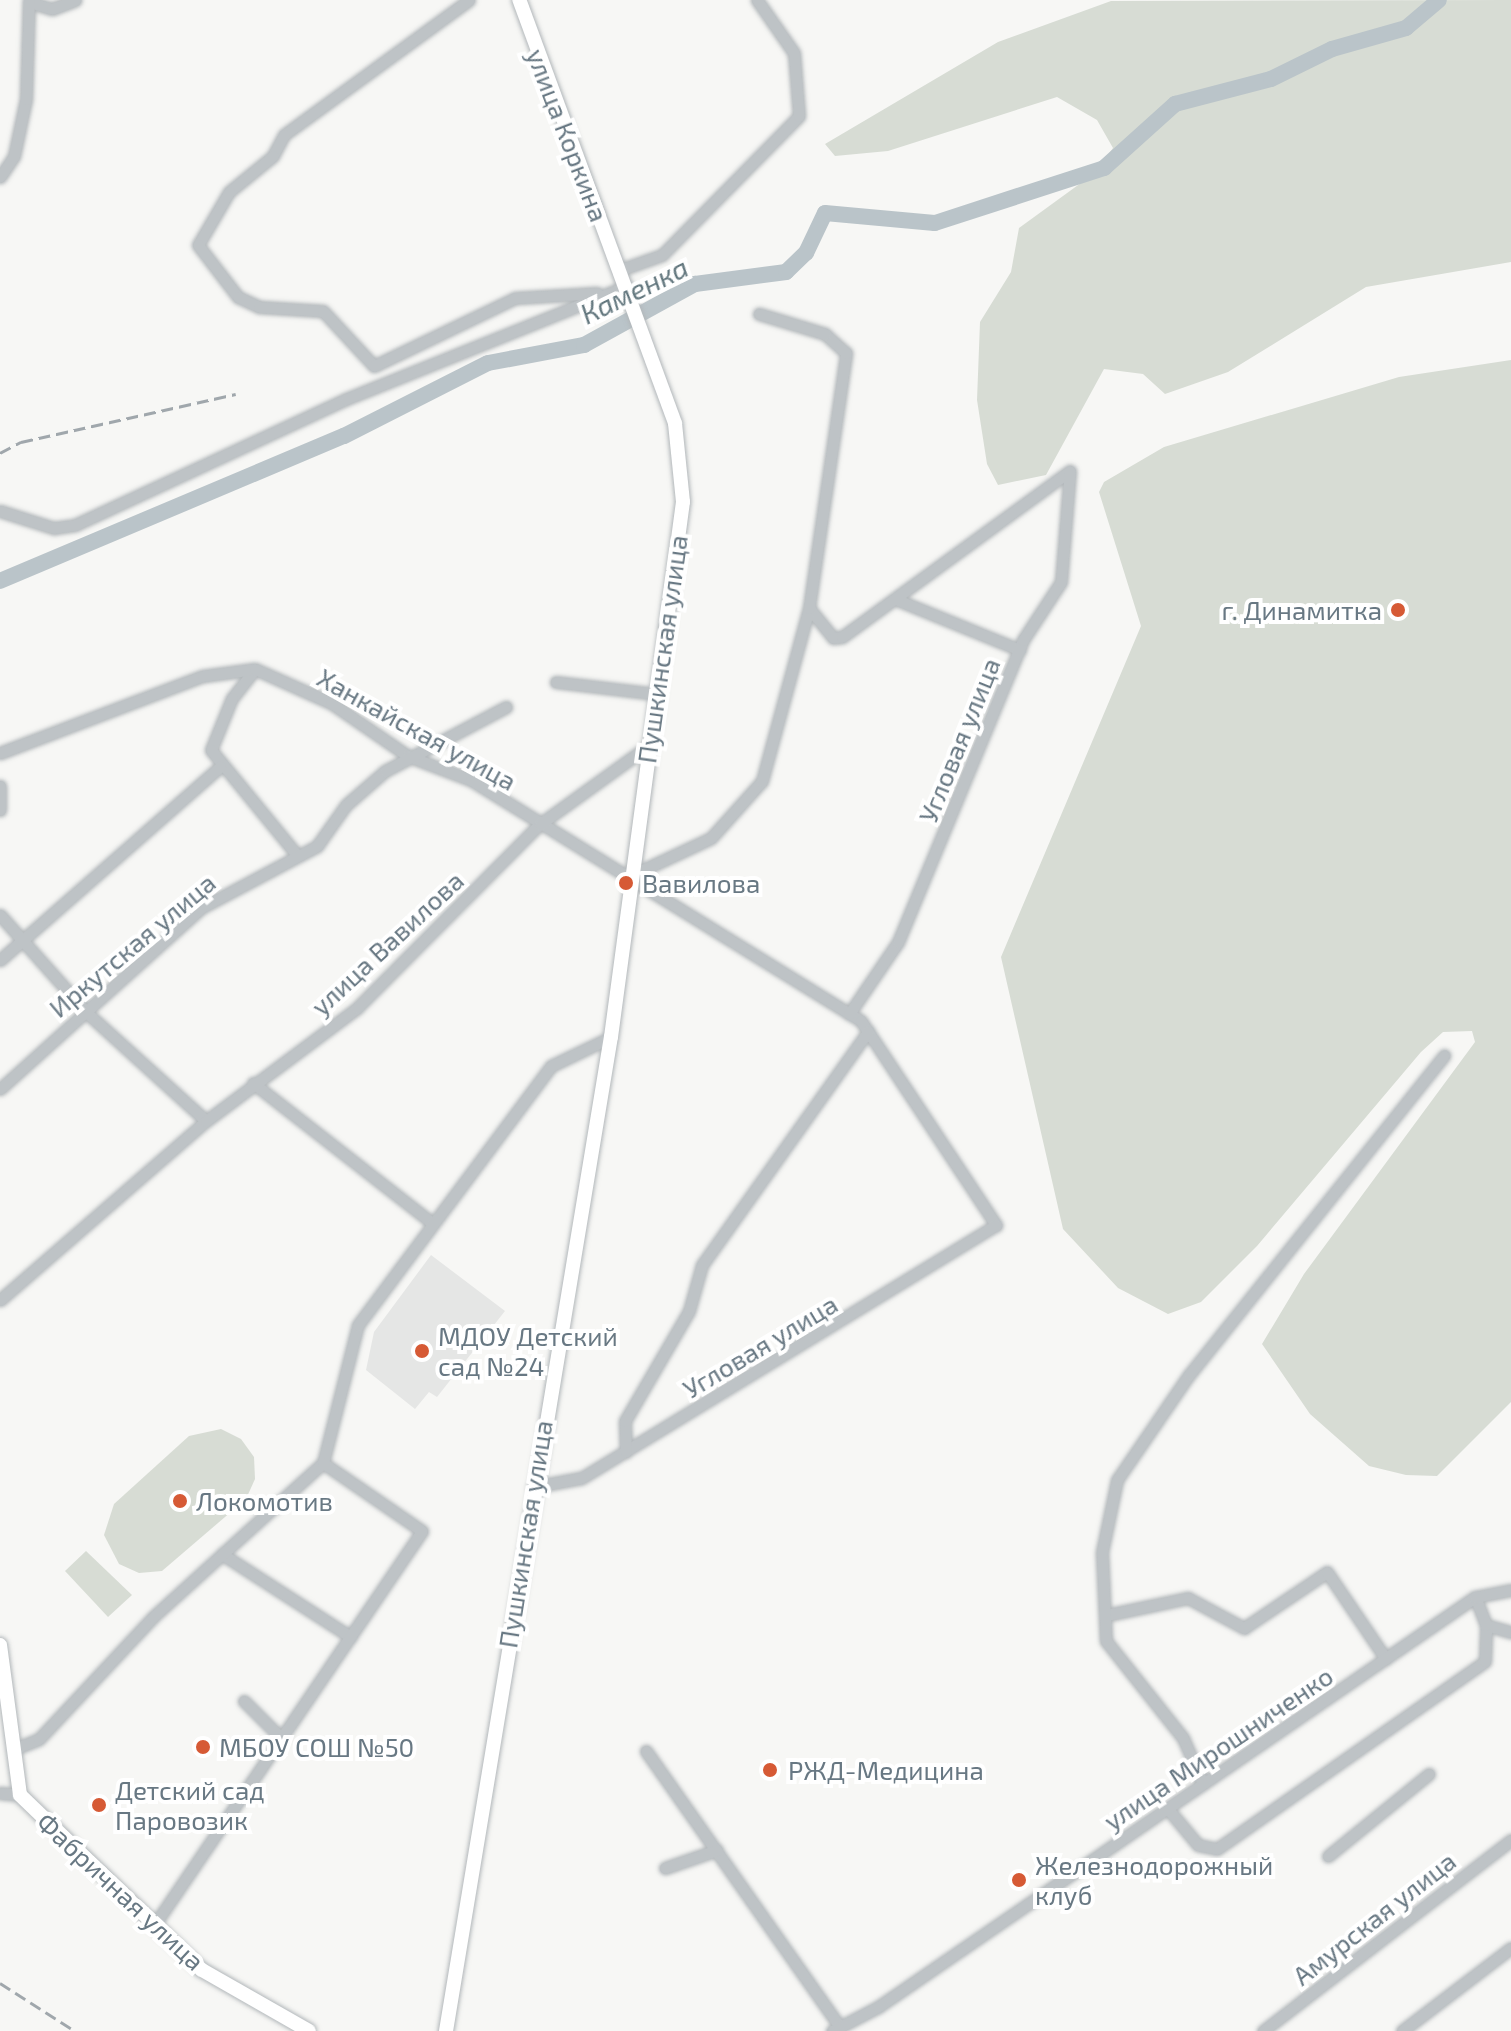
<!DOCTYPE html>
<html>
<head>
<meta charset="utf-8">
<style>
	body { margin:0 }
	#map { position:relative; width:1511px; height:2031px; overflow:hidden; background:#f7f7f5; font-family:"Exo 2",sans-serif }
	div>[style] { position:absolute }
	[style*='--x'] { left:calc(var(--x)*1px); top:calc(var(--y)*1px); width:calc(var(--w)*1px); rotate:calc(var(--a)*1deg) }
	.built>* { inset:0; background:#e5e6e5 }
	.green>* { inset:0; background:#d7dcd4 }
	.river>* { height:16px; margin:-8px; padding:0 8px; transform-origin:8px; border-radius:8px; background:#bac4c9 }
	.roads { filter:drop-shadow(0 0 2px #b2b7ba) drop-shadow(0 0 2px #b2b7ba) }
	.minor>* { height:11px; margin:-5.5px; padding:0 5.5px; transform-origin:5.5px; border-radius:5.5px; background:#bec3c6 }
	.major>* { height:14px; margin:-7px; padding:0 7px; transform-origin:7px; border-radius:7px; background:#fff }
	.rail>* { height:3px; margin-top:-1.5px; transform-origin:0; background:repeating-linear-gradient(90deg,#a0a7ac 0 12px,transparent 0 18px) }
	.dots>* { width:22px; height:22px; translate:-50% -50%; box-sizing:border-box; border:4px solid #fff; border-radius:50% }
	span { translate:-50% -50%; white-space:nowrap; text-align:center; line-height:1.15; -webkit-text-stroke:8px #fff; paint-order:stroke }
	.street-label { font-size:26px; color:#687883 }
	.poi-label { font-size:26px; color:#687883 }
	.right { translate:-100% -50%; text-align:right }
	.left { translate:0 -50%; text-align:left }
	.water-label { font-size:28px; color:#64787f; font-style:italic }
</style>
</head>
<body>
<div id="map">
	<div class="built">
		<i style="clip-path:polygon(431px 1255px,505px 1311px,437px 1397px,429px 1392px,415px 1409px,366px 1370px,374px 1332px)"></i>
	</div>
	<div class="green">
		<i style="clip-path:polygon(1511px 0,1511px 262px,1366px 287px,1228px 372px,1165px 394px,1143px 374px,1104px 369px,1046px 475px,998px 485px,987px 464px,977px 400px,980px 322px,1011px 272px,1019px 228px,1096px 172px,1113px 148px,1097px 120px,1057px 97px,888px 151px,835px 156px,825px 144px,998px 42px,1111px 1px)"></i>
		<i style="clip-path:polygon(1511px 360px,1511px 1402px,1437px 1476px,1406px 1475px,1369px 1466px,1310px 1414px,1262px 1344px,1304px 1274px,1475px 1042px,1472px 1031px,1443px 1032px,1421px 1052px,1257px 1246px,1201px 1302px,1168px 1314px,1118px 1288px,1063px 1229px,1001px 957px,1141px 626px,1099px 492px,1104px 482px,1164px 447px,1399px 377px)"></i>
		<i style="clip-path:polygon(221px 1429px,241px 1439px,254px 1457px,255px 1479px,246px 1499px,162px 1571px,139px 1573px,119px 1564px,104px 1535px,114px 1504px,189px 1436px)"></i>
		<i style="clip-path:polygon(86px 1551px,132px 1595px,108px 1617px,65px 1571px)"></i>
	</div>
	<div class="river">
		<i style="--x:0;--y:581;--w:373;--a:-22.9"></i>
		<i style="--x:344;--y:436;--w:161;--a:-26.9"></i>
		<i style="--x:488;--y:363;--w:98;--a:-10.6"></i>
		<i style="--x:584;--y:345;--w:127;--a:-28.8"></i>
		<i style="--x:695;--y:284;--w:92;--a:-7.5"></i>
		<i style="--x:786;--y:272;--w:28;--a:-44"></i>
		<i style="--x:806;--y:253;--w:44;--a:-64.6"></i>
		<i style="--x:825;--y:213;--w:110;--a:5.2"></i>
		<i style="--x:935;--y:223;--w:178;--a:-18"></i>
		<i style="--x:1104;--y:168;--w:96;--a:-42"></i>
		<i style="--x:1175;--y:104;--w:99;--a:-14.6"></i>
		<i style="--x:1271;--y:79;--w:68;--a:-26.2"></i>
		<i style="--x:1332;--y:49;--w:77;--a:-15.8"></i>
		<i style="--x:1406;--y:28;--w:43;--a:-40.3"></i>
	</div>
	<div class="roads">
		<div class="minor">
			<i style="--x:469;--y:0;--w:229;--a:143.9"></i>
			<i style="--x:284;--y:135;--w:24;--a:118"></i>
			<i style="--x:273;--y:156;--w:57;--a:140.7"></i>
			<i style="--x:229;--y:192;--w:61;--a:120.3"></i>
			<i style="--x:198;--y:245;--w:66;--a:52.4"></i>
			<i style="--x:238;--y:297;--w:23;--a:25"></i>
			<i style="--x:259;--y:307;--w:64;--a:3.6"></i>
			<i style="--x:323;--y:311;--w:75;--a:47.2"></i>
			<i style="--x:374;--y:366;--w:157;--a:-25.7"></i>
			<i style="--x:515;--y:298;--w:82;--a:-3.5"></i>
			<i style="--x:29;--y:2;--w:24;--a:17"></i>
			<i style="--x:52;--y:9;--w:25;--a:-21"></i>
			<i style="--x:0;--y:177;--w:25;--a:-56"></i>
			<i style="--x:14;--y:156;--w:58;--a:-78.1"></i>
			<i style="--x:26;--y:99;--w:99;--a:-88.3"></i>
			<i style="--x:620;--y:270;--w:45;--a:-19.7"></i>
			<i style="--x:662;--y:255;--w:195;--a:-45.4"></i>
			<i style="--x:799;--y:116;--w:63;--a:-94.5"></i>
			<i style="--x:794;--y:53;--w:65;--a:-124.9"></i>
			<i style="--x:0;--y:511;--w:57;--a:17.5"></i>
			<i style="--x:54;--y:528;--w:21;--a:-8"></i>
			<i style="--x:75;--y:525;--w:299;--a:-24.9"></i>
			<i style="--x:346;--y:399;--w:303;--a:-21.9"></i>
			<i style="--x:895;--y:599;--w:135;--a:22.2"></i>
			<i style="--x:809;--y:608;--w:38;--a:51"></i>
			<i style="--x:833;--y:638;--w:9;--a:-6"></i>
			<i style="--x:842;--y:637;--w:282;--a:-36.1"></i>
			<i style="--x:255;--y:669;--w:37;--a:128"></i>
			<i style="--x:232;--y:698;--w:56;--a:112"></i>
			<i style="--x:211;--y:750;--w:136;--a:50.7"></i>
			<i style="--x:556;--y:682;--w:101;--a:6.8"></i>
			<i style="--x:0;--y:753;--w:217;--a:-20.8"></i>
			<i style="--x:203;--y:676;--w:52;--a:-7.7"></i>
			<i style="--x:255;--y:669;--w:83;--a:24.1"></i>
			<i style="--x:331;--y:703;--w:93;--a:34.5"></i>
			<i style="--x:408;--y:756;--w:67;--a:20.9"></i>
			<i style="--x:471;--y:780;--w:458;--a:31.7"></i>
			<i style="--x:861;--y:1021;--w:245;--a:56.5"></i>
			<i style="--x:996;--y:1225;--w:486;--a:148.6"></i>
			<i style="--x:581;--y:1478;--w:49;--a:169.4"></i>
			<i style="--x:0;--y:786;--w:24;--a:90"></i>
			<i style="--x:630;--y:876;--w:89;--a:-25.1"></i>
			<i style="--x:711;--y:838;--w:76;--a:-48.2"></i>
			<i style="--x:762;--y:781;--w:179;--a:-74.8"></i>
			<i style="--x:809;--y:608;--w:258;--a:-81.7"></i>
			<i style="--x:846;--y:353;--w:28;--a:-138"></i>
			<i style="--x:825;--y:334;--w:69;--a:-163.1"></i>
			<i style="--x:0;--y:915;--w:130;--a:48.4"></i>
			<i style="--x:86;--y:1012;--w:162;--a:42.2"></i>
			<i style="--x:0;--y:960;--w:293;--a:-41.3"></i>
			<i style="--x:849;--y:1014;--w:87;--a:-55.8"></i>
			<i style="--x:898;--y:942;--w:327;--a:-67.5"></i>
			<i style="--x:1023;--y:640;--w:69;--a:-56.8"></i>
			<i style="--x:1061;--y:582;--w:111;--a:-85.4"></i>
			<i style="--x:253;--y:1083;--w:227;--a:38"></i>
			<i style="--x:0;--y:1089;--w:270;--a:-42"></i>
			<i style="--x:201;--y:908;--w:132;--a:-28.1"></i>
			<i style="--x:317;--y:846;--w:50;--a:-54.7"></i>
			<i style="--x:346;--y:805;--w:52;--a:-41.1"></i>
			<i style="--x:385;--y:771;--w:137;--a:-27.9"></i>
			<i style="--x:0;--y:1300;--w:273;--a:-41"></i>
			<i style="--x:206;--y:1121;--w:189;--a:-36.8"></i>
			<i style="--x:357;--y:1008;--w:260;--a:-45.2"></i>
			<i style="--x:540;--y:824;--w:133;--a:-35.8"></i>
			<i style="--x:626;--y:1452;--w:31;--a:-92"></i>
			<i style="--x:625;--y:1421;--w:127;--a:-59.8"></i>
			<i style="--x:689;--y:1311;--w:48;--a:-74.2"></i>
			<i style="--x:702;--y:1265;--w:287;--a:-54.6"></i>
			<i style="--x:222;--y:1554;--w:153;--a:32.8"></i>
			<i style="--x:1107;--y:1615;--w:83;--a:-11.9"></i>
			<i style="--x:1188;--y:1598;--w:64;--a:28.2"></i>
			<i style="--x:1244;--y:1628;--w:100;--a:-34"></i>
			<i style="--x:1327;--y:1572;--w:105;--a:55.9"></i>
			<i style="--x:1486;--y:1625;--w:26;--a:16"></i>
			<i style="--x:244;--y:1701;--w:52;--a:45"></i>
			<i style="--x:12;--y:1750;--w:29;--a:-22"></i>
			<i style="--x:39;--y:1739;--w:167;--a:-46.9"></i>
			<i style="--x:153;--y:1617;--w:229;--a:-42.2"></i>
			<i style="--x:323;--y:1463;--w:142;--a:-75.8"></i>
			<i style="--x:358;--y:1325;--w:323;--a:-53.3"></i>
			<i style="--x:551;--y:1066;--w:67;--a:-25.8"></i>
			<i style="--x:646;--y:1751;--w:336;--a:54.9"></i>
			<i style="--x:1203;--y:1784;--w:50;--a:-113.5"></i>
			<i style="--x:1183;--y:1738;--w:124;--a:-128.4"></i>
			<i style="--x:1106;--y:1641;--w:89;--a:-92.6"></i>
			<i style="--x:1102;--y:1552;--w:74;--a:-78.2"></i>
			<i style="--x:1117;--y:1480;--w:127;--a:-55.6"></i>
			<i style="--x:1189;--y:1375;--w:409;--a:-51.4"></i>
			<i style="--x:0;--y:1793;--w:20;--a:6"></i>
			<i style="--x:1168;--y:1809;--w:47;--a:50.2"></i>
			<i style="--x:1198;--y:1845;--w:19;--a:12"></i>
			<i style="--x:1217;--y:1849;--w:327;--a:-35"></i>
			<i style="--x:1485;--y:1661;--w:36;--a:-88"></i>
			<i style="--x:1486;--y:1625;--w:30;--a:-111"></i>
			<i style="--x:1328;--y:1856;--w:130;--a:-39.1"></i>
			<i style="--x:665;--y:1868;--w:55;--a:-19.1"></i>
			<i style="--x:155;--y:1924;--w:475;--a:-55.8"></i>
			<i style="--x:422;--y:1531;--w:120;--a:-145.5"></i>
			<i style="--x:832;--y:2031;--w:52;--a:-27.6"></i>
			<i style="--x:878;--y:2007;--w:724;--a:-34.48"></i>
			<i style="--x:1475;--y:1597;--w:37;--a:-11"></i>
			<i style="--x:1263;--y:2031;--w:313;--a:-37.6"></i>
			<i style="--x:1402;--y:2031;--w:137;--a:-37.3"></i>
		</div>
		<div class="major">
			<i style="--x:0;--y:1645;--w:151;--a:82.4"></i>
			<i style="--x:20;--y:1795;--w:252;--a:43.9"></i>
			<i style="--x:202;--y:1970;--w:123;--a:29.7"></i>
			<i style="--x:446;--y:2031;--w:1008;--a:-80.58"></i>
			<i style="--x:611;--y:1037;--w:540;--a:-82.34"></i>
			<i style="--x:683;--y:502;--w:79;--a:-95.8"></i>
			<i style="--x:675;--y:423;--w:451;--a:-110.2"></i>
		</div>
	</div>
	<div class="rail">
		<i style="--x:0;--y:453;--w:24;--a:-28"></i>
		<i style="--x:21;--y:442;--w:220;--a:-12.6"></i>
		<i style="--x:0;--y:1983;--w:89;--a:32.6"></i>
	</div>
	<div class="dots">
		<i style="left:1398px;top:610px;background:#d65a35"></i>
		<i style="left:626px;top:883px;background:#d65a35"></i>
		<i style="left:422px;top:1351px;background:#d65a35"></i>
		<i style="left:180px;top:1501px;background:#d65a35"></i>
		<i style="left:203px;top:1747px;background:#d65a35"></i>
		<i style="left:770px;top:1770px;background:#d65a35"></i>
		<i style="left:99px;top:1805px;background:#d65a35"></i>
		<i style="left:1019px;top:1880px;background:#d65a35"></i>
	</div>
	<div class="street-label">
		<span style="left:568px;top:135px;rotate:69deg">улица Коркина</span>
		<span style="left:662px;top:649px;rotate:-82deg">Пушкинская улица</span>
		<span style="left:417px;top:729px;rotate:29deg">Ханкайская улица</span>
		<span style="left:959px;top:740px;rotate:-68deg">Угловая улица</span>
		<span style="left:387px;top:943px;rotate:-43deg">улица Вавилова</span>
		<span style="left:132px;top:945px;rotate:-40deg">Иркутская улица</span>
		<span style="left:760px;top:1346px;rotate:-31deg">Угловая улица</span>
		<span style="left:525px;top:1534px;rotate:-81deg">Пушкинская улица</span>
		<span style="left:1218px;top:1748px;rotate:-34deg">улица Мирошниченко</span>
		<span style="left:121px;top:1891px;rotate:43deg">Фабричная улица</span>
		<span style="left:1374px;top:1918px;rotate:-38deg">Амурская улица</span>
	</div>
	<div class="poi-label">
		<span class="right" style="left:1382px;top:610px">г. Динамитка</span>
		<span class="left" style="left:642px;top:883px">Вавилова</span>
		<span class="left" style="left:438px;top:1351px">МДОУ Детский<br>сад №24</span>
		<span class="left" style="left:196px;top:1501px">Локомотив</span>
		<span class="left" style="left:219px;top:1747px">МБОУ СОШ №50</span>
		<span class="left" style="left:788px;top:1770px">РЖД-Медицина</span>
		<span class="left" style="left:115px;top:1805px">Детский сад<br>Паровозик</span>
		<span class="left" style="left:1035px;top:1880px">Железнодорожный<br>клуб</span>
	</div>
	<div class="water-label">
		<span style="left:634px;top:290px;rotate:-26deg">Каменка</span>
	</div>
</div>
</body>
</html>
